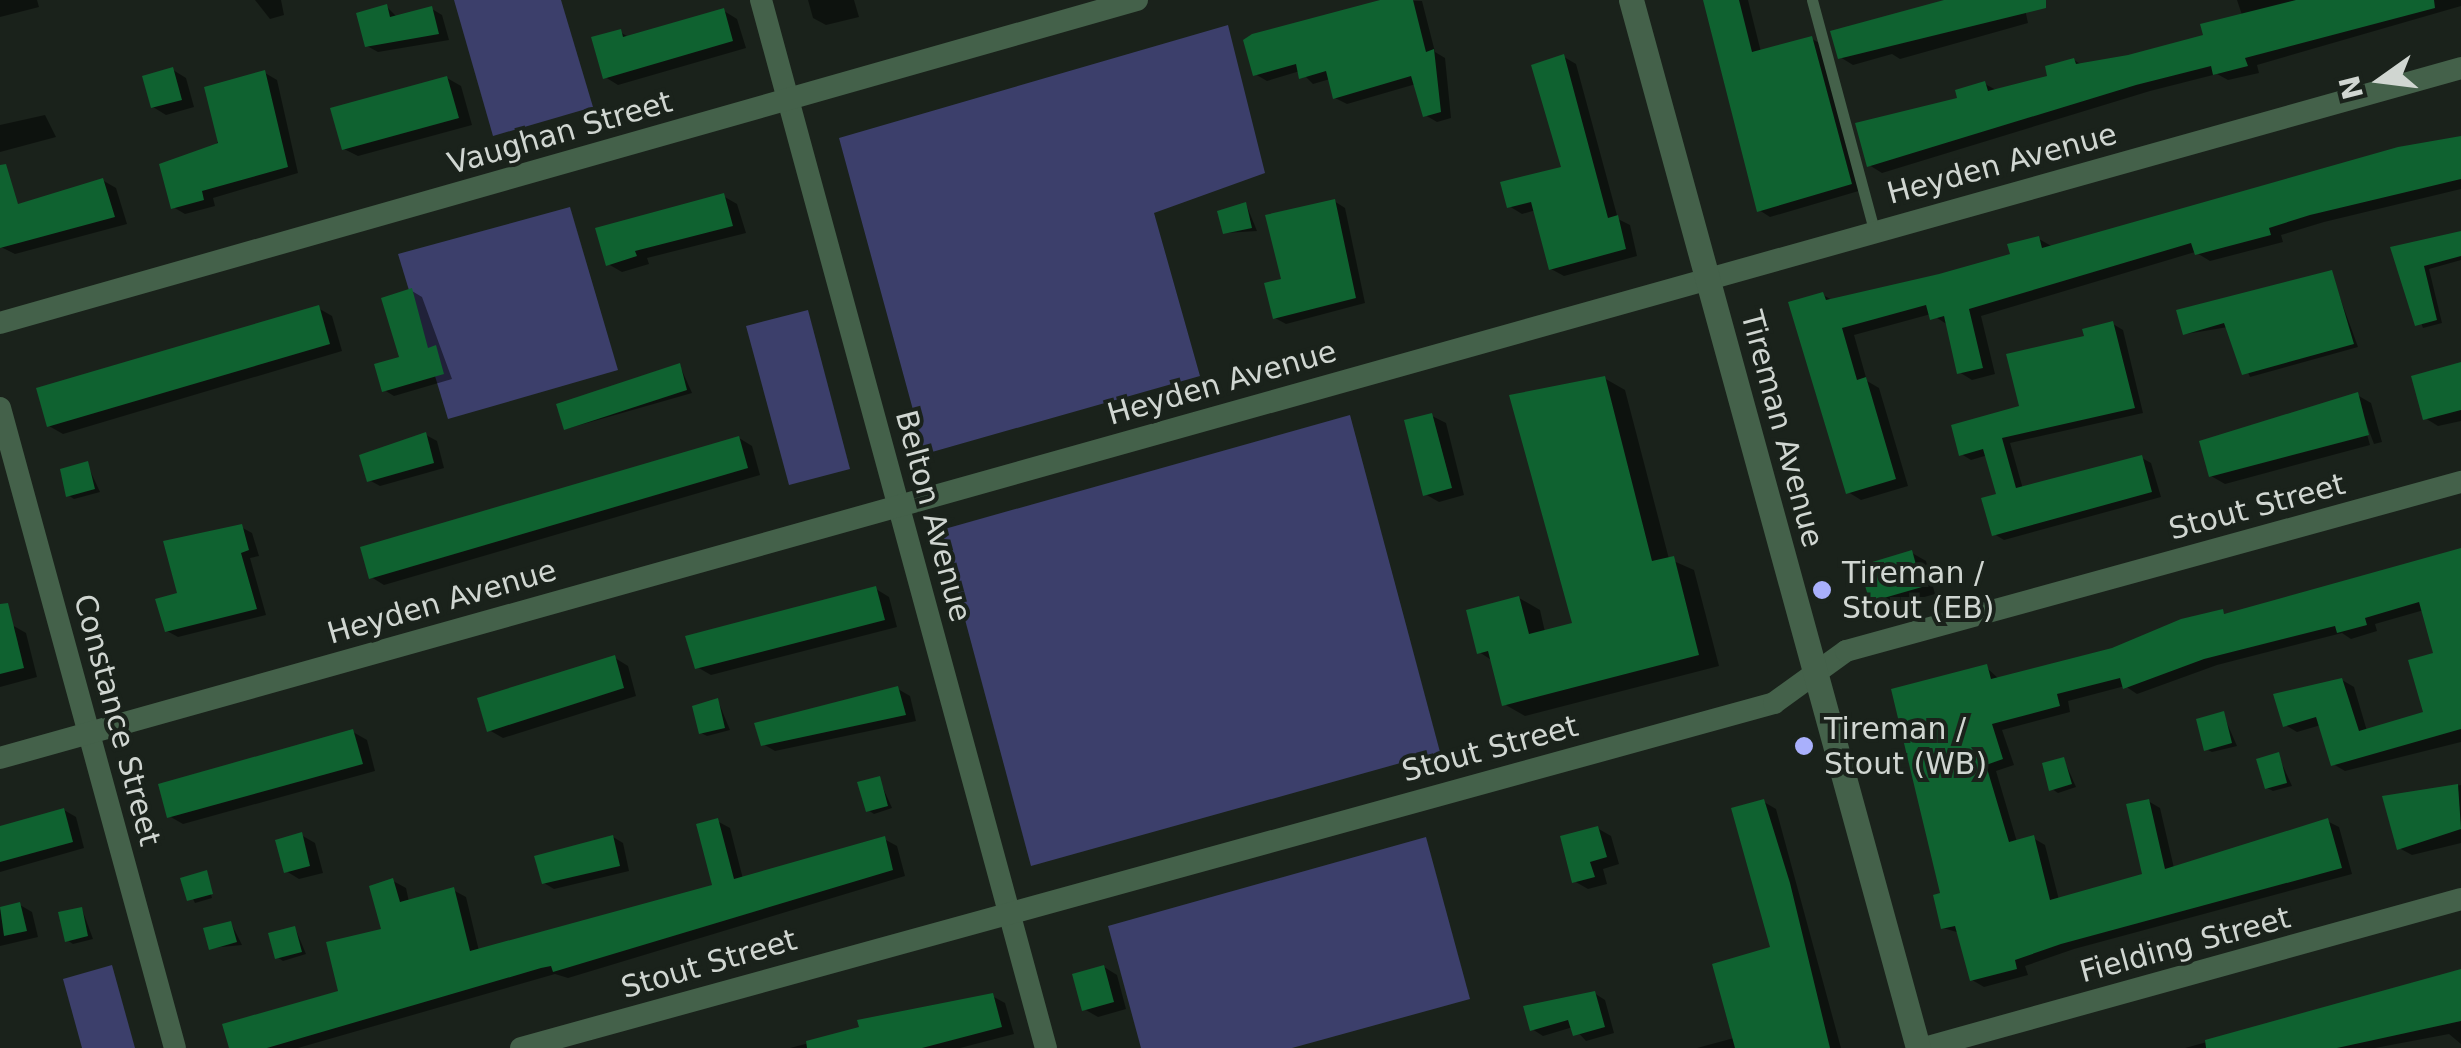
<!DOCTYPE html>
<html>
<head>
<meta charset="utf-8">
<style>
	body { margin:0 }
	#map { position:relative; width:2461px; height:1048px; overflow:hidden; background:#1a221b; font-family:"DejaVu Sans",sans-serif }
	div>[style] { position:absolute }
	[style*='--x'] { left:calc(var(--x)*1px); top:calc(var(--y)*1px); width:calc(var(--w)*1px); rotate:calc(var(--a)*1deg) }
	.green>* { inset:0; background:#3c3f6b }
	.shadow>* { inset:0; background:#0007 }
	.building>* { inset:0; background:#0f6230 }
	.service>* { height:11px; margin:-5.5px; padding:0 5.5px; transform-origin:5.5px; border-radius:5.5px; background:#44614a }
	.minor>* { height:22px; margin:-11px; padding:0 11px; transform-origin:11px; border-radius:11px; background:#44614a }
	.tertiary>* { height:25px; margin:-12.5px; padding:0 12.5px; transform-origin:12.5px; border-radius:12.5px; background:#44614a }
	.dots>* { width:28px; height:28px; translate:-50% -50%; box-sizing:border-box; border:5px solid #1a221b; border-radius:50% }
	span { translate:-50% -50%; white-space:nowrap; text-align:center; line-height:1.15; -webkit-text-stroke:8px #1a221b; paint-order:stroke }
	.street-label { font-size:30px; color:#d0d6d1 }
	.poi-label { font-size:30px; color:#d0d6d1 }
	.left { translate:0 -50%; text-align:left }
	.north { position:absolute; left:2331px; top:30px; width:100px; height:100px; -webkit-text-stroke:8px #1a221b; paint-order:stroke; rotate:256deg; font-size:28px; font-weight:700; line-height:40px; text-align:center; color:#d0d6d1 }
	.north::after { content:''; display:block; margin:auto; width:35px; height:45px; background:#d0d6d1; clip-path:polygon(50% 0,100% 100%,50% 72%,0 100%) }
</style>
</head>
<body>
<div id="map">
	<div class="green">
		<i style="clip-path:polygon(454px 0,561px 0,593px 107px,493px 136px)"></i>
		<i style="clip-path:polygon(1228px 25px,1265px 173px,1154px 213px,1200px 376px,925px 454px,839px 138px)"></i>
		<i style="clip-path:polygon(570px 207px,618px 370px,448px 419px,398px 254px)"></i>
		<i style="clip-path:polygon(808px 310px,850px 469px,789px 485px,746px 326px)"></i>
		<i style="clip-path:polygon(1350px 415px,1440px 752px,1031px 866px,941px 530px)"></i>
		<i style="clip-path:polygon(1426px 837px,1470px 999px,1292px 1048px,1141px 1048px,1108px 926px)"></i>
		<i style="clip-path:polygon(112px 965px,135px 1048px,82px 1048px,63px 979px)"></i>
	</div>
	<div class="shadow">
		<i style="clip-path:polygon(0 0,37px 0,39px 7px,0 17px)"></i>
		<i style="clip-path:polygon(255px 0,281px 0,284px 15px,270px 19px)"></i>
		<i style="clip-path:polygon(808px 0,854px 0,859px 17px,826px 25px,813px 18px)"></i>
		<i style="clip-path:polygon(1391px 0,1422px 1px,1435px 52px,1445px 58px,1451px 118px,1437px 122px,1425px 115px,1416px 84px,1347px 104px,1335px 98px,1330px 79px,1313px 84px,1300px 71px,1267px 81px,1255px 74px)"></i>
		<i style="clip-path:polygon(1705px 0,1748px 0,1761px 52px,1812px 39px,1823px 45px,1862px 190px,1770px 217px,1759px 210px)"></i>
		<i style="clip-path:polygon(1956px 0,2023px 0,2028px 23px,1900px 59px,1892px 54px,1853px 65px,1840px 57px)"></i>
		<i style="clip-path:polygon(2237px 0,2461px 0,2461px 6px,2257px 65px,2259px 73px,2228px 80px,2217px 74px,2150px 91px,1882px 173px,1869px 165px,1985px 84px,1998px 91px,2050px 78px,2074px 60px,2082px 65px,2129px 57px,2206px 37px,2242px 15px)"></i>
		<i style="clip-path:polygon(387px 7px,398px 18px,432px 9px,442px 15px,449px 40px,378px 52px,367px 46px)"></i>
		<i style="clip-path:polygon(724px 11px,737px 19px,746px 48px,618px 85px,605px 77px,620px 32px,630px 38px)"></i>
		<i style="clip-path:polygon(1564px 57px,1576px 64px,1618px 219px,1630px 225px,1637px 256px,1564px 276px,1551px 269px,1536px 210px,1522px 214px,1509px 206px,1564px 169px)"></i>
		<i style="clip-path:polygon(173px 70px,186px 78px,194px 107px,166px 115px,153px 107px)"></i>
		<i style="clip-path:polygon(265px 73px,277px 80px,298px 173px,213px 198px,215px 206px,185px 214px,173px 207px)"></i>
		<i style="clip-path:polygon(447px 78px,461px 86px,472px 125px,358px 156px,344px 149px)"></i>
		<i style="clip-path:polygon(45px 115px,56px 137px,0 152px,0 125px)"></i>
		<i style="clip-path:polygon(2461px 138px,2461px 189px,2324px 222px,2281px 235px,2283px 242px,2210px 261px,2195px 252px,1981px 316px,1995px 374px,1972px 380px,1959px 372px,1948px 325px,1931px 314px,1854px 335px,1867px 381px,1879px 388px,1908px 486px,1861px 500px,1848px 492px,1823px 295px,1834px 301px,2013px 256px,2039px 239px,2053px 247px)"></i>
		<i style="clip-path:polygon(102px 180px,116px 188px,127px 224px,15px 254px,1px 247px,0 210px)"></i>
		<i style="clip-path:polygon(723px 196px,737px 204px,746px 233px,647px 258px,649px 264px,622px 272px,608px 264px)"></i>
		<i style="clip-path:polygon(1334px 201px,1345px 208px,1365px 303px,1286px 324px,1275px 318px,1284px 280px)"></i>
		<i style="clip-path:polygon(1246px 204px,1257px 231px,1225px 233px)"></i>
		<i style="clip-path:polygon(2461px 232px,2461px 260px,2429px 269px,2442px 323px,2423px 328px,2393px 249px)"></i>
		<i style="clip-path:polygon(2331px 273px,2358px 347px,2250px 377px,2228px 327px,2186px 334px)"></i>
		<i style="clip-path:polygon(412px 291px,422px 297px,452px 379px,394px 396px,384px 390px,402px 359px)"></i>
		<i style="clip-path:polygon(318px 308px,332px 316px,342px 351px,63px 434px,49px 426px)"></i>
		<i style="clip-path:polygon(2113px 324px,2123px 330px,2143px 413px,2010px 443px,2023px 489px,2142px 458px,2151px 463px,2161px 497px,2004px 540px,1994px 534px,1999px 496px,1988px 455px,1971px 460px,1961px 454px,2022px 407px,2087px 338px)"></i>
		<i style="clip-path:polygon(2461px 365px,2461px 421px,2438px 426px,2425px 418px)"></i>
		<i style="clip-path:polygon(680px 366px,692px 393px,566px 429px)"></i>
		<i style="clip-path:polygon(1604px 378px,1625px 390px,1669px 559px,1694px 570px,1719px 666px,1525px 716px,1504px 704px,1493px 661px,1479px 652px,1519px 598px,1540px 610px,1545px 632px,1575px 624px)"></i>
		<i style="clip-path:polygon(2357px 395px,2371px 403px,2382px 442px,2374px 444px,2358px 402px,2370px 445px,2225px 484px,2211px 476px)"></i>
		<i style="clip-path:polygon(1432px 416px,1446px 423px,1464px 495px,1439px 502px,1425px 494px)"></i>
		<i style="clip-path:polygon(426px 435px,437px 441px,444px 468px,380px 486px,369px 480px)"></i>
		<i style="clip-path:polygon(739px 438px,752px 446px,760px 475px,384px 585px,371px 577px)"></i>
		<i style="clip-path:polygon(87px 464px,100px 492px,74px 499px,68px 495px)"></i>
		<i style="clip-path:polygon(241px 527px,252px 533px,259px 556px,250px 558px,266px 615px,178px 637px,167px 631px,180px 595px)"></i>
		<i style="clip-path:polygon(2461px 550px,2461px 742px,2345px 771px,2333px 764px,2321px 725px,2297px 732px,2285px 725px,2342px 680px,2354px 687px,2367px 731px,2426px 714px,2436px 655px,2424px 610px,2375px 624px,2377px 631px,2351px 639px,2342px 633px,2217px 665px,2137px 694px,2125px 686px,2068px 701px,2070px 712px,2002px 730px,2014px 765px,1996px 771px,2017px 842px,2033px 838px,2045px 845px,2059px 900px,2145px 876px,2148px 801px,2160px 808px,2174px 868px,2327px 821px,2339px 827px,2352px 874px,2074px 949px,2025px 966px,2028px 975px,1984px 987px,1972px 980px,1960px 933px,1943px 928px,1943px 895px,1986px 667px,2000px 680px,2112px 650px,2182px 622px,2271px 605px)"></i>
		<i style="clip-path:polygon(1912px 553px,1926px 561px,1935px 594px,1885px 608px,1872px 600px)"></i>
		<i style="clip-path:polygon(876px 589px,889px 597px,897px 627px,711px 675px,697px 667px)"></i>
		<i style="clip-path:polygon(12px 625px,26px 633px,37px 677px,0 687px,0 628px)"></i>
		<i style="clip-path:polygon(615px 658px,628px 666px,636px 696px,503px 738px,489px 730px)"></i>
		<i style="clip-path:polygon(898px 689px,910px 696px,916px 721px,775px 751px,763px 744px)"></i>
		<i style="clip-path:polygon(718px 701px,730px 730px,707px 736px,701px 733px)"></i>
		<i style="clip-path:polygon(2223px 714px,2237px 746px,2212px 752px,2206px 749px)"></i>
		<i style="clip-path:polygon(353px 732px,367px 740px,375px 771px,183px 824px,169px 816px)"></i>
		<i style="clip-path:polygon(2278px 755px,2292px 786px,2273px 791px,2267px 788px)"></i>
		<i style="clip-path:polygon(2064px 760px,2076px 787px,2058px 793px,2052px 789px)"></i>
		<i style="clip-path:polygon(879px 779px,892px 808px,874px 814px,868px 810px)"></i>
		<i style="clip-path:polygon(2461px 785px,2461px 843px,2412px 855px,2399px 848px,2385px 798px)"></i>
		<i style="clip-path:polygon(1764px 802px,1776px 809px,1841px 1048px,1697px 1048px,1734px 1038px,1774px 949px)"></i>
		<i style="clip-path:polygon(64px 810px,76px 817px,84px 848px,0 872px,0 829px)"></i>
		<i style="clip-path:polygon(717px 821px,730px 828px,743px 879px,884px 839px,897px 846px,905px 876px,568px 978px,555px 974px,298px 1048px,231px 1048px,341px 992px,384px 930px,393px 881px,406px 888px,409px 902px,453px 890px,466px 897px,479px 951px,716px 887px)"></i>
		<i style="clip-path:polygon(1597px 828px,1611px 836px,1619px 864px,1603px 869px,1607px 884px,1588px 889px,1574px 881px)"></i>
		<i style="clip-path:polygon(301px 835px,315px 843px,323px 873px,299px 879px,286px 871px)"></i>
		<i style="clip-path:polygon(613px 837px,623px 843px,629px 871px,554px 889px,544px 883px)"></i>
		<i style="clip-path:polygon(206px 873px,212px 898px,195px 903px,183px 879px)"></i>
		<i style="clip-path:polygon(20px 905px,32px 912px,38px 937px,0 946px,0 910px)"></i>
		<i style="clip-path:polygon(82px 909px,93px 939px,73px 944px,67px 940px)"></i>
		<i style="clip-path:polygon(231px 923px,242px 945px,211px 948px)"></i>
		<i style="clip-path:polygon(295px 928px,306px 954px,283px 961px,277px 957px)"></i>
		<i style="clip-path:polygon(1104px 967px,1117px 975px,1126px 1009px,1098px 1017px,1084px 1009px)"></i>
		<i style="clip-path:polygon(2461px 973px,2461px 1044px,2449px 1034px,2375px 1048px,2185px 1048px)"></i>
		<i style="clip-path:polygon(1594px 993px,1605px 1000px,1614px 1033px,1586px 1041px,1573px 1027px,1543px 1036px,1532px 1029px)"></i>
		<i style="clip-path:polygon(992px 996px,1005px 1003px,1014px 1034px,960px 1048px,790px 1048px)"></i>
	</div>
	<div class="building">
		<i style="clip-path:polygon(1380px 0,1413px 0,1426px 52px,1434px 49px,1441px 112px,1423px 117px,1411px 76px,1333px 99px,1326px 71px,1299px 79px,1296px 64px,1253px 76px,1243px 40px,1252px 34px)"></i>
		<i style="clip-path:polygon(1703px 0,1739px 0,1752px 52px,1812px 36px,1852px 184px,1757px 212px)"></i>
		<i style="clip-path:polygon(1944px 0,2046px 0,2046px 8px,1838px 59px,1830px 31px)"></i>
		<i style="clip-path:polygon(2296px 0,2434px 0,2435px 8px,2245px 58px,2248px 66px,2213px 75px,2211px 66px,2136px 85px,1867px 167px,1855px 123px,1957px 98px,1955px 90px,1985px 81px,1988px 91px,2047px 76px,2045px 66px,2074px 58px,2076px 64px,2128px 55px,2203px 35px,2200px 24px)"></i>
		<i style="clip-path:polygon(387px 4px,390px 17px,432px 6px,439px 34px,365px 47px,356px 13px)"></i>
		<i style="clip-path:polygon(724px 8px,733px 41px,603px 79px,591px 37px,621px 29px,623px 37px)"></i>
		<i style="clip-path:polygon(1564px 54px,1608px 218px,1618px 215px,1626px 249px,1549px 270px,1531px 202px,1507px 208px,1500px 182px,1561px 167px,1531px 65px)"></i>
		<i style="clip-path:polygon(173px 67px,182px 100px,151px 108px,142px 76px)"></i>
		<i style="clip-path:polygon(265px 70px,288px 167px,202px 191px,204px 200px,171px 209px,159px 164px,218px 143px,204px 87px)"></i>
		<i style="clip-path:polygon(447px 76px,459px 118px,342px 150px,330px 108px)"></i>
		<i style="clip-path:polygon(2461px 136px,2461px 179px,2310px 215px,2269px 228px,2271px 235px,2195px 255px,2191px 243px,1969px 309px,1983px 368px,1957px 374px,1944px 316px,1930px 320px,1926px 305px,1842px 328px,1857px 380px,1866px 377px,1896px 479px,1846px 494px,1788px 302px,1823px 292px,1826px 300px,1939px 274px,2010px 254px,2007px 244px,2039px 236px,2042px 248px,2398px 147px)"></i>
		<i style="clip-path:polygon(6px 164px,18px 204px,103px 178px,115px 217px,0 248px,0 165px)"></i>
		<i style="clip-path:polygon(724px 193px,733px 226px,635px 251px,637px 256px,606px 266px,595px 228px)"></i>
		<i style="clip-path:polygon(1335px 199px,1356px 298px,1273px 319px,1264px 283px,1281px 279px,1265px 215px)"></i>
		<i style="clip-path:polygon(1246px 202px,1252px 228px,1223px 234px,1217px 211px)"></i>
		<i style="clip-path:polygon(2461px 231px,2461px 256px,2424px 266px,2437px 320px,2415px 326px,2390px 247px)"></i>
		<i style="clip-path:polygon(2332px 270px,2354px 344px,2242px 375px,2224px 323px,2183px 335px,2176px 310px)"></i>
		<i style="clip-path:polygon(412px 288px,428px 348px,436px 345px,444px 374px,382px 392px,374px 364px,399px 357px,381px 298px)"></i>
		<i style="clip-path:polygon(319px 305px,330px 344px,47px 427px,36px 388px)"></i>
		<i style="clip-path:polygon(2113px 321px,2135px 408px,2002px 438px,2016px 488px,2142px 455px,2152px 492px,1992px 536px,1981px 498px,1996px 494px,1983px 449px,1959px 456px,1951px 425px,2019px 406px,2006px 354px,2084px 336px,2082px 329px)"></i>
		<i style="clip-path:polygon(2461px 362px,2461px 410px,2423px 420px,2411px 376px)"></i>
		<i style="clip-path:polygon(680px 363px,687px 390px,564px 430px,556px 404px)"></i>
		<i style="clip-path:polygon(1605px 376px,1652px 561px,1674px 556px,1699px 655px,1502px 706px,1488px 651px,1477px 654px,1466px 610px,1519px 596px,1529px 634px,1572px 623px,1509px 395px)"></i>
		<i style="clip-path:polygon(2358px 392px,2369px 435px,2209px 477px,2199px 441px)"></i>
		<i style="clip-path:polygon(1432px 413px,1452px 488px,1423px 496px,1404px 420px)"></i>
		<i style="clip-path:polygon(426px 432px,434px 463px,367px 482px,359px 455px)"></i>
		<i style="clip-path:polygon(739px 436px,748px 468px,369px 579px,360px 547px)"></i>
		<i style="clip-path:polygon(88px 461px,95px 489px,66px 497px,60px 469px)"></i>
		<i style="clip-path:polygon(242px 524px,249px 550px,241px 553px,257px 609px,165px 632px,155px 599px,177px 593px,163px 541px)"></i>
		<i style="clip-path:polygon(2461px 548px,2461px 729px,2331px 766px,2316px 717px,2283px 727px,2273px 694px,2342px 678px,2359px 731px,2423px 712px,2408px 660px,2433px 653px,2419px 602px,2365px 618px,2367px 625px,2337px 633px,2335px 626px,2204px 659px,2123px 689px,2120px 678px,2057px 694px,2060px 706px,1992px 724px,2003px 759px,1986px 765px,2009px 842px,2034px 835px,2050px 900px,2142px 874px,2126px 804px,2149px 799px,2165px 869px,2328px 818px,2342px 868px,2061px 944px,2015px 960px,2017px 969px,1970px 981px,1955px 926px,1941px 929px,1933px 895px,1940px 893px,1891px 689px,1987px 664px,1991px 679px,2112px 648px,2181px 619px,2223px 609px,2224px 614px)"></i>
		<i style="clip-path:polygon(1912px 550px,1922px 587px,1870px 602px,1859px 566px)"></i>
		<i style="clip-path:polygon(876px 586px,885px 620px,695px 669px,685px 636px)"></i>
		<i style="clip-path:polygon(8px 603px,24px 668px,0 674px,0 604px)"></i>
		<i style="clip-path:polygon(615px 655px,624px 688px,487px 732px,477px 698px)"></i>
		<i style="clip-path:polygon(898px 686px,906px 715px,761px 746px,754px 723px)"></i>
		<i style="clip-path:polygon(718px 698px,725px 728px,699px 734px,692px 706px)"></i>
		<i style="clip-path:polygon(2224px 711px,2232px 743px,2204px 751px,2196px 719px)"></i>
		<i style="clip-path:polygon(353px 729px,363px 764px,167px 818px,158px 784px)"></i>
		<i style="clip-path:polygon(2279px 752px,2287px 783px,2265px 789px,2256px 759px)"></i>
		<i style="clip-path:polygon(2064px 757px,2072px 784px,2049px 791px,2042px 763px)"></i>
		<i style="clip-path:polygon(880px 776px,888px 806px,866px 812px,857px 782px)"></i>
		<i style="clip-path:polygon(2458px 784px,2461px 829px,2397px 850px,2382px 796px)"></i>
		<i style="clip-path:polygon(1764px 799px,1790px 883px,1830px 1048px,1735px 1048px,1712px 964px,1770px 947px,1731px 808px)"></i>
		<i style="clip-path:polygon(64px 808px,73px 842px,0 862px,0 826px)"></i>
		<i style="clip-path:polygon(718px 818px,734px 879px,885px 836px,893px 870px,553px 972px,551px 966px,541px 968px,267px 1048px,229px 1048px,222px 1024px,338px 991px,326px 942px,381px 929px,369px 886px,393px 878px,400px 902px,454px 887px,470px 951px,712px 885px,696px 824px)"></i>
		<i style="clip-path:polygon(1598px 826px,1607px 857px,1590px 862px,1595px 877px,1572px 883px,1560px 836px)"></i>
		<i style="clip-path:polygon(302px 832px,310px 866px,284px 873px,275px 840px)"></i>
		<i style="clip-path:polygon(613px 835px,620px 866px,542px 884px,534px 856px)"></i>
		<i style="clip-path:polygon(207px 870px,213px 894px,187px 901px,180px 878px)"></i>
		<i style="clip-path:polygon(20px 902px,27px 931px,4px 936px,0 907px)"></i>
		<i style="clip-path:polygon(82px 907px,88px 936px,65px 942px,58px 912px)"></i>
		<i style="clip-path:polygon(231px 921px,237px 942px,209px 950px,203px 928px)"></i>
		<i style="clip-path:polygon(295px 926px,302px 952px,275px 959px,268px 933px)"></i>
		<i style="clip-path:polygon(1104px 965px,1114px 1002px,1082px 1011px,1072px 974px)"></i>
		<i style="clip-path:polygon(2461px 969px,2461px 1021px,2337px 1048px,2206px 1048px,2205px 1040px)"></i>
		<i style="clip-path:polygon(1595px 991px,1605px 1027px,1573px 1036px,1568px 1020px,1530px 1031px,1523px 1006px)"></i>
		<i style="clip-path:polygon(993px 993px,1002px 1027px,922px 1048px,807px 1048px,806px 1041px,859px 1027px,857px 1020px)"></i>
	</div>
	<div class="service">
		<i style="--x:1812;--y:0;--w:237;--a:74.9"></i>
	</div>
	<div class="minor">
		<i style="--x:761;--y:0;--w:1086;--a:74.79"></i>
		<i style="--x:0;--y:323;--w:1182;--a:-15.86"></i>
		<i style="--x:0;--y:408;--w:663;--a:74.71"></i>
		<i style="--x:0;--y:758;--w:2556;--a:-15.66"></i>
		<i style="--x:521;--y:1048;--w:1300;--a:-15.39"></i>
		<i style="--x:1774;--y:703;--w:89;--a:-35.8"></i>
		<i style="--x:1846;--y:651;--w:638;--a:-15.37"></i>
		<i style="--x:1924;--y:1048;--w:557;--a:-15.51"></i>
	</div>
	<div class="tertiary">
		<i style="--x:1631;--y:0;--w:1087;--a:74.68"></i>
	</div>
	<div class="dots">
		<i style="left:1822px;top:590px;background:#a9b0fc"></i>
		<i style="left:1804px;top:746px;background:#a9b0fc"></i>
	</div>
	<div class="street-label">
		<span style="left:560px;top:133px;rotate:-16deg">Vaughan Street</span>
		<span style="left:2002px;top:164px;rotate:-15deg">Heyden Avenue</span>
		<span style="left:1222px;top:383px;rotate:-16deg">Heyden Avenue</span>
		<span style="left:1782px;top:429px;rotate:75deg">Tireman Avenue</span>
		<span style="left:2257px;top:507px;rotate:-15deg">Stout Street</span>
		<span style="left:933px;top:516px;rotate:75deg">Belton Avenue</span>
		<span style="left:442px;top:602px;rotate:-16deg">Heyden Avenue</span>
		<span style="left:117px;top:720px;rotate:75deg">Constance Street</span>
		<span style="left:1490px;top:749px;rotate:-15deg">Stout Street</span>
		<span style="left:2185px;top:945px;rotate:-15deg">Fielding Street</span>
		<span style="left:709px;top:964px;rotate:-16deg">Stout Street</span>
	</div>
	<div class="poi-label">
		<span class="left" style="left:1842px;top:590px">Tireman /<br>Stout (EB)</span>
		<span class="left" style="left:1824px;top:746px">Tireman /<br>Stout (WB)</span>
	</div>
	<div class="north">N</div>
</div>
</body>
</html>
